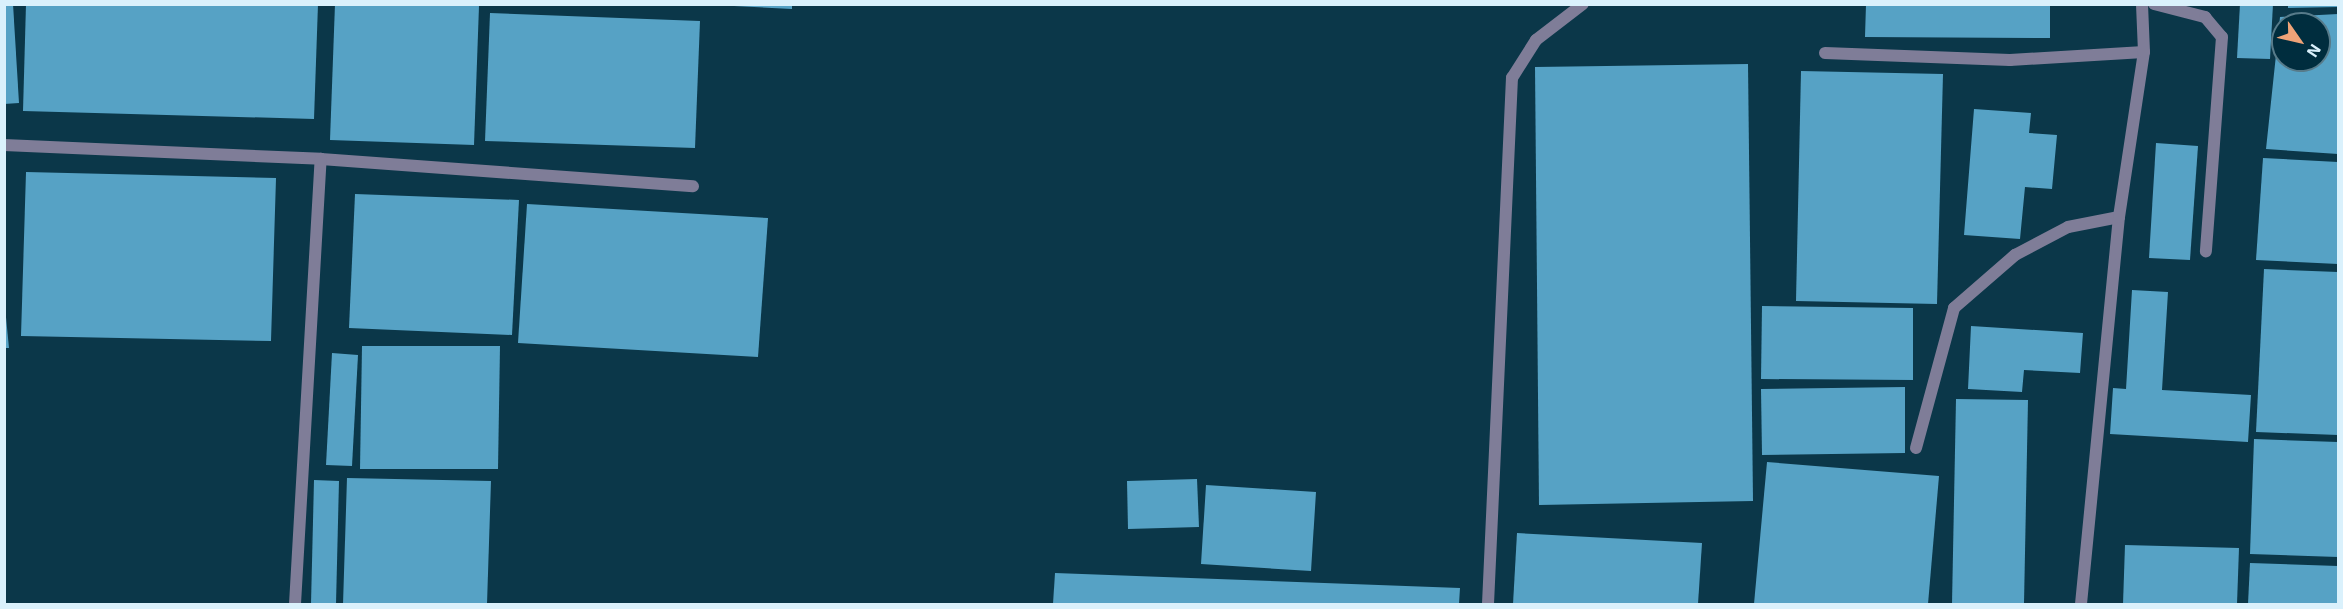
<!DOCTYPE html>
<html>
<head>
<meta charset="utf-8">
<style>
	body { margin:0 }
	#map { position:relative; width:2343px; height:609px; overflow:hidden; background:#0b3749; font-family:"Exo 2",sans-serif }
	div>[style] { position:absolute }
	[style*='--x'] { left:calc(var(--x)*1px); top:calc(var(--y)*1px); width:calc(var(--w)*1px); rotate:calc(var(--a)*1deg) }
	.building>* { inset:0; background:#56a2c5 }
	.service>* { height:12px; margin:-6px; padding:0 6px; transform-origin:6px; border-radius:6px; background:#7f7d98 }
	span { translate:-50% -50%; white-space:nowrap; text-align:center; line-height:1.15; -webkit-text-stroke:6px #002d3e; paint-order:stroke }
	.frame { position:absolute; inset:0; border:6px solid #daf1fc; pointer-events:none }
	.north { position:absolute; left:2271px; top:12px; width:60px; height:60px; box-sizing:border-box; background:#002d3e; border:2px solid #577b8a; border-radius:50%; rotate:124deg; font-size:16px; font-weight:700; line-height:24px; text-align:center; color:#daf1fc }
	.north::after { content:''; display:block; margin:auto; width:21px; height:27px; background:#efa378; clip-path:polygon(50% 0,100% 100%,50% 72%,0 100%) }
</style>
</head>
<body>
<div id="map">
	<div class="building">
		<i style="clip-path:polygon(4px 4px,13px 4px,19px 103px,4px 104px)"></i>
		<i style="clip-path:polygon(26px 4px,318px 4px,314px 119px,23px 111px)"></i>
		<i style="clip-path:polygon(335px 4px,479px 6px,474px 145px,330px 140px)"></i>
		<i style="clip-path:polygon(1866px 4px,2050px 4px,2050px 38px,1865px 37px)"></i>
		<i style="clip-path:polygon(2240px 4px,2273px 4px,2270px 59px,2237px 58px)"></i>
		<i style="clip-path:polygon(2288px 4px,2338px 4px,2338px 7px,2288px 8px)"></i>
		<i style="clip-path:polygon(714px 5px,792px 5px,792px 9px)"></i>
		<i style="clip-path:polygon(490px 13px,700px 21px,695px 148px,485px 141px)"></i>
		<i style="clip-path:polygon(evenodd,2338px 14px,2338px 154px,2266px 149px,2280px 17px,2338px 14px,2283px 24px,2319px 24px,2319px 60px,2283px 60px,2283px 24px)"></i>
		<i style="clip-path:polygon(1748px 64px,1753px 501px,1539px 505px,1535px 67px)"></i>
		<i style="clip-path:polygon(1801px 71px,1943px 74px,1937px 304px,1796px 301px)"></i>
		<i style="clip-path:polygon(1974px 109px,2031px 113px,2029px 133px,2057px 135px,2052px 189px,2025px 187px,2020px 239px,1964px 235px)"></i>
		<i style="clip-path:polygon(2156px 143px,2198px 146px,2190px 260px,2149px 258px)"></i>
		<i style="clip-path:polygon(2263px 158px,2338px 162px,2338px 264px,2256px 260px)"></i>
		<i style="clip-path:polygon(26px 172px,276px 178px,271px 341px,21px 336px)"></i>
		<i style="clip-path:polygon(355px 194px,519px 200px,512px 335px,349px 328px)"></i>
		<i style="clip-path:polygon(527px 204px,768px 218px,758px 357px,518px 343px)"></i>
		<i style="clip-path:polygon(2264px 269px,2338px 272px,2338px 435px,2256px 432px)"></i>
		<i style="clip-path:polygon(2132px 290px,2168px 292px,2162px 390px,2251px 395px,2248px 442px,2110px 434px,2113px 388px,2126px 389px)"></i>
		<i style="clip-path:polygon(4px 297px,9px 348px,4px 348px)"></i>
		<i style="clip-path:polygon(1762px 306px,1913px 308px,1913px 380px,1761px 379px)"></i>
		<i style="clip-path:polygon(1971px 326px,2083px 333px,2080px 373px,2024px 370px,2022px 392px,1968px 389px)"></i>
		<i style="clip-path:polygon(362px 346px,500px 346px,498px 469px,360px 469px)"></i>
		<i style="clip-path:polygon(332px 353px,358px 355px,352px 466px,326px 465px)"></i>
		<i style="clip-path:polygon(1905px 387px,1905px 453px,1762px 455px,1761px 389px)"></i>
		<i style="clip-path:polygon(1956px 399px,2028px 400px,2024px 604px,1952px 604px)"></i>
		<i style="clip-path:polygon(2254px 439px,2338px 442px,2338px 557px,2250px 554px)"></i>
		<i style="clip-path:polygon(1767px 462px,1939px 476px,1928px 604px,1754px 604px)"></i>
		<i style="clip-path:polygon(347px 478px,491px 481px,487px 604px,343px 604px)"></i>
		<i style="clip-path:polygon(1197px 479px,1199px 527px,1128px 529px,1127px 481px)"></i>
		<i style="clip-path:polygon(314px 480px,339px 481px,336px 604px,311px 604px)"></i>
		<i style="clip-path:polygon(1206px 485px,1316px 492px,1311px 571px,1201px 564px)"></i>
		<i style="clip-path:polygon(1517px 533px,1702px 543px,1698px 604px,1513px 604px)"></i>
		<i style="clip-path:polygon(2125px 545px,2239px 548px,2237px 604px,2123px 604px)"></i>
		<i style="clip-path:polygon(2250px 563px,2338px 566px,2338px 604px,2248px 604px)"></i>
		<i style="clip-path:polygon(1055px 573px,1460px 588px,1459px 604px,1053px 604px)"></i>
	</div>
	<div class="service">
		<i style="--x:2154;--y:4;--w:53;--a:14.3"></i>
		<i style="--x:2205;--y:17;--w:26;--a:50"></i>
		<i style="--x:2222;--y:37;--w:215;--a:94.3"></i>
		<i style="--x:1825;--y:53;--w:185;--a:2.2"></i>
		<i style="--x:2010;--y:60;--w:134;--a:-3.4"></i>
		<i style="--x:4;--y:145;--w:317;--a:2.5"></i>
		<i style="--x:321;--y:159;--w:373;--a:4.2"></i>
		<i style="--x:1916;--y:448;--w:145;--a:-74.8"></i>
		<i style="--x:1954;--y:308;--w:81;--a:-41"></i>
		<i style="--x:2015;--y:255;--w:60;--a:-27.8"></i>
		<i style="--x:2068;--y:227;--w:52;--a:-11.1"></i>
		<i style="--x:295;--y:604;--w:446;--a:-86.7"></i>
		<i style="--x:1488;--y:604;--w:527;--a:-87.39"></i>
		<i style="--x:1512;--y:78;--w:45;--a:-57.7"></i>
		<i style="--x:1536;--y:40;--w:59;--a:-37.5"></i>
		<i style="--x:2081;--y:604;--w:389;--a:-84.4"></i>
		<i style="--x:2119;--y:217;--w:167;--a:-81.4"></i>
		<i style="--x:2144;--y:52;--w:48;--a:-92.4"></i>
	</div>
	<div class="frame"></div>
	<div class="north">N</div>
</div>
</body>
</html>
